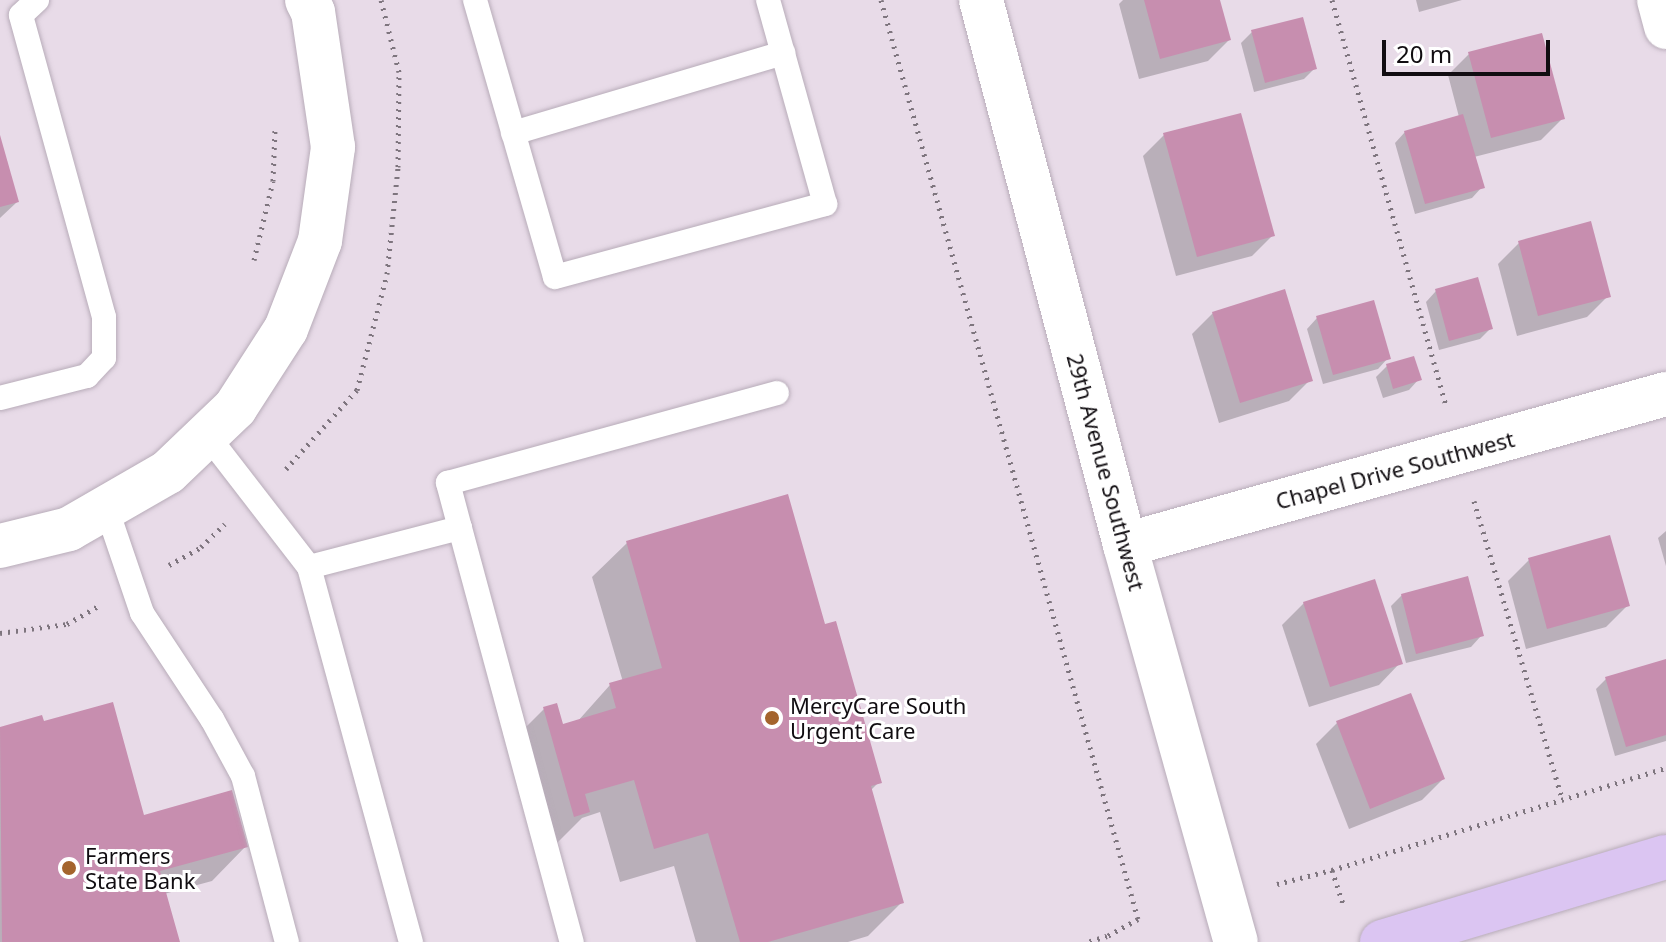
<!DOCTYPE html>
<html>
<head>
<meta charset="utf-8">
<style>
	body { margin:0 }
	#map { position:relative; width:1666px; height:942px; overflow:hidden; background:#e8dbe8; font-family:"Noto Sans",sans-serif }
	div>[style] { position:absolute }
	[style*='--x'] { left:calc(var(--x)*1px); top:calc(var(--y)*1px); width:calc(var(--w)*1px); rotate:calc(var(--a)*1deg) }
	.shadow>* { inset:0; background:#0003 }
	.building>* { inset:0; background:#c78eaf }
	.path>* { height:5px; margin-top:-2.5px; transform-origin:0; background:repeating-linear-gradient(90deg,#7e757e 0 2px,transparent 0 8px) }
	.roads { filter:drop-shadow(0 0 2px #b8acb9) drop-shadow(0 0 2px #b8acb9) }
	.lane>* { height:24px; margin:-12px; padding:0 12px; transform-origin:12px; border-radius:12px; background:#fff }
	.street>* { height:44px; margin:-22px; padding:0 22px; transform-origin:22px; border-radius:22px; background:#fff }
	.secondary>* { height:44px; margin:-22px; padding:0 22px; transform-origin:22px; border-radius:22px; background:#fff }
	.primary>* { height:44px; margin:-22px; padding:0 22px; transform-origin:22px; border-radius:22px; background:#dbc5f2 }
	.dots>* { width:22px; height:22px; translate:-50% -50%; box-sizing:border-box; border:4px solid #fff; border-radius:50% }
	span { translate:-50% -50%; white-space:nowrap; text-align:center; line-height:1.15; -webkit-text-stroke:6px #fff; paint-order:stroke }
	.street-label { font-size:22px; color:#110d11 }
	.poi-label { font-size:22px; color:#110d11 }
	.left { translate:0 -50%; text-align:left }
	.scale { position:absolute; left:1382px; top:40px; width:168px; height:36px; box-sizing:border-box; border:4px solid #110d11; border-top:0; padding-left:10px; font-size:24px; line-height:28px; white-space:nowrap; color:#110d11; -webkit-text-stroke:6px #fff; paint-order:stroke }
</style>
</head>
<body>
<div id="map">
	<div class="shadow">
		<i style="clip-path:polygon(1123px 0,1218px 0,1229px 40px,1208px 61px,1139px 79px,1119px 4px)"></i>
		<i style="clip-path:polygon(1416px 0,1462px 0,1419px 12px)"></i>
		<i style="clip-path:polygon(1252px 32px,1315px 68px,1304px 79px,1254px 92px,1241px 43px)"></i>
		<i style="clip-path:polygon(1469px 54px,1562px 119px,1541px 140px,1474px 157px,1482px 187px,1472px 198px,1415px 214px,1395px 143px,1405px 132px,1459px 117px,1448px 75px)"></i>
		<i style="clip-path:polygon(1164px 135px,1273px 235px,1252px 256px,1176px 276px,1143px 156px)"></i>
		<i style="clip-path:polygon(0 139px,17px 202px,0 218px)"></i>
		<i style="clip-path:polygon(1519px 243px,1608px 296px,1587px 317px,1517px 336px,1498px 264px)"></i>
		<i style="clip-path:polygon(1436px 291px,1491px 328px,1480px 339px,1439px 350px,1426px 302px)"></i>
		<i style="clip-path:polygon(1213px 313px,1310px 380px,1289px 401px,1219px 423px,1192px 334px)"></i>
		<i style="clip-path:polygon(1317px 318px,1388px 358px,1378px 369px,1323px 384px,1307px 329px)"></i>
		<i style="clip-path:polygon(1387px 366px,1419px 379px,1409px 390px,1383px 398px,1376px 377px)"></i>
		<i style="clip-path:polygon(1666px 531px,1666px 566px,1658px 538px)"></i>
		<i style="clip-path:polygon(627px 543px,824px 626px,879px 782px,870px 791px,902px 902px,868px 936px,848px 942px,696px 942px,674px 866px,620px 882px,600px 812px,582px 818px,554px 846px,510px 743px,544px 709px,561px 726px,577px 722px,610px 685px,623px 682px,592px 577px)"></i>
		<i style="clip-path:polygon(1529px 560px,1628px 605px,1606px 627px,1526px 649px,1508px 581px)"></i>
		<i style="clip-path:polygon(1402px 595px,1481px 636px,1471px 647px,1406px 663px,1391px 606px)"></i>
		<i style="clip-path:polygon(1304px 603px,1400px 663px,1379px 685px,1309px 707px,1282px 625px)"></i>
		<i style="clip-path:polygon(1666px 661px,1666px 741px,1615px 756px,1596px 689px,1607px 678px)"></i>
		<i style="clip-path:polygon(41px 717px,42px 724px,143px 818px,246px 846px,212px 881px,164px 894px,178px 942px,0 942px,0 729px)"></i>
		<i style="clip-path:polygon(1337px 723px,1443px 779px,1422px 800px,1349px 829px,1316px 744px)"></i>
	</div>
	<div class="building">
		<i style="clip-path:polygon(1144px 0,1220px 0,1231px 40px,1160px 59px)"></i>
		<i style="clip-path:polygon(1303px 17px,1317px 69px,1265px 83px,1251px 30px)"></i>
		<i style="clip-path:polygon(1542px 33px,1565px 119px,1491px 138px,1468px 52px)"></i>
		<i style="clip-path:polygon(1241px 113px,1275px 236px,1197px 257px,1163px 133px)"></i>
		<i style="clip-path:polygon(1463px 114px,1485px 188px,1425px 204px,1404px 131px)"></i>
		<i style="clip-path:polygon(0 135px,19px 202px,0 207px)"></i>
		<i style="clip-path:polygon(1591px 221px,1611px 297px,1538px 316px,1518px 241px)"></i>
		<i style="clip-path:polygon(1478px 277px,1493px 329px,1449px 341px,1435px 289px)"></i>
		<i style="clip-path:polygon(1285px 289px,1313px 381px,1240px 403px,1212px 312px)"></i>
		<i style="clip-path:polygon(1374px 300px,1391px 359px,1333px 375px,1316px 316px)"></i>
		<i style="clip-path:polygon(1414px 356px,1422px 380px,1393px 389px,1386px 364px)"></i>
		<i style="clip-path:polygon(788px 494px,825px 624px,836px 621px,882px 783px,871px 786px,904px 903px,768px 942px,740px 942px,708px 833px,654px 849px,634px 780px,585px 794px,590px 812px,574px 817px,543px 707px,557px 703px,563px 724px,616px 708px,609px 683px,662px 668px,626px 541px)"></i>
		<i style="clip-path:polygon(1610px 535px,1630px 606px,1547px 629px,1528px 558px)"></i>
		<i style="clip-path:polygon(1468px 576px,1484px 636px,1416px 654px,1401px 594px)"></i>
		<i style="clip-path:polygon(1375px 579px,1403px 664px,1330px 687px,1303px 602px)"></i>
		<i style="clip-path:polygon(1666px 659px,1666px 735px,1626px 747px,1605px 677px)"></i>
		<i style="clip-path:polygon(1411px 693px,1445px 779px,1370px 809px,1336px 721px)"></i>
		<i style="clip-path:polygon(113px 702px,144px 815px,232px 790px,248px 847px,160px 871px,180px 942px,2px 942px,0 727px,42px 715px,44px 721px)"></i>
	</div>
	<div class="path">
		<i style="--x:881;--y:0;--w:954;--a:74.38"></i>
		<i style="--x:1138;--y:919;--w:35;--a:151"></i>
		<i style="--x:1107;--y:936;--w:21;--a:163"></i>
		<i style="--x:1332;--y:0;--w:419;--a:74.3"></i>
		<i style="--x:254;--y:260;--w:81;--a:-76.5"></i>
		<i style="--x:273;--y:181;--w:53;--a:-87.8"></i>
		<i style="--x:286;--y:469;--w:106;--a:-48.1"></i>
		<i style="--x:357;--y:390;--w:120;--a:-75.5"></i>
		<i style="--x:387;--y:274;--w:108;--a:-84.1"></i>
		<i style="--x:398;--y:167;--w:95;--a:-89.4"></i>
		<i style="--x:399;--y:72;--w:74;--a:-104"></i>
		<i style="--x:1474;--y:501;--w:311;--a:73.5"></i>
		<i style="--x:169;--y:565;--w:37;--a:-29"></i>
		<i style="--x:201;--y:547;--w:33;--a:-44"></i>
		<i style="--x:0;--y:633;--w:68;--a:-7.7"></i>
		<i style="--x:67;--y:624;--w:36;--a:-30"></i>
		<i style="--x:1332;--y:870;--w:349;--a:-17"></i>
		<i style="--x:1277;--y:884;--w:57;--a:-14.3"></i>
		<i style="--x:1332;--y:870;--w:39;--a:72"></i>
	</div>
	<div class="roads">
		<div class="lane">
			<i style="--x:475;--y:0;--w:288;--a:73.9"></i>
			<i style="--x:555;--y:277;--w:280;--a:-15.1"></i>
			<i style="--x:825;--y:204;--w:212;--a:-105.6"></i>
			<i style="--x:513;--y:133;--w:282;--a:-16.5"></i>
			<i style="--x:0;--y:398;--w:90;--a:-14.2"></i>
			<i style="--x:87;--y:376;--w:25;--a:-47"></i>
			<i style="--x:104;--y:358;--w:41;--a:-90"></i>
			<i style="--x:104;--y:317;--w:313;--a:-105.4"></i>
			<i style="--x:21;--y:15;--w:22;--a:-43"></i>
			<i style="--x:207;--y:435;--w:167;--a:52.3"></i>
			<i style="--x:309;--y:567;--w:389;--a:74.8"></i>
			<i style="--x:106;--y:507;--w:112;--a:71.2"></i>
			<i style="--x:142;--y:613;--w:127;--a:56.6"></i>
			<i style="--x:212;--y:719;--w:65;--a:61.5"></i>
			<i style="--x:243;--y:776;--w:172;--a:75.2"></i>
			<i style="--x:460;--y:528;--w:47;--a:-104.9"></i>
			<i style="--x:448;--y:483;--w:341;--a:-15.3"></i>
			<i style="--x:309;--y:567;--w:156;--a:-14.5"></i>
			<i style="--x:460;--y:528;--w:429;--a:74.9"></i>
		</div>
		<div class="street">
			<i style="--x:1659;--y:0;--w:28;--a:75"></i>
			<i style="--x:1125;--y:545;--w:562;--a:-15.6"></i>
			<i style="--x:0;--y:546;--w:71;--a:-13.8"></i>
			<i style="--x:69;--y:529;--w:114;--a:-29.9"></i>
			<i style="--x:168;--y:472;--w:93;--a:-43.7"></i>
			<i style="--x:235;--y:408;--w:94;--a:-57.2"></i>
			<i style="--x:286;--y:329;--w:94;--a:-68.9"></i>
			<i style="--x:320;--y:241;--w:95;--a:-82.1"></i>
			<i style="--x:333;--y:147;--w:136;--a:-98.4"></i>
			<i style="--x:313;--y:12;--w:13;--a:-117"></i>
		</div>
		<div class="secondary">
			<i style="--x:981;--y:0;--w:564;--a:75.2"></i>
			<i style="--x:1125;--y:545;--w:412;--a:74.4"></i>
		</div>
		<div class="primary">
			<i style="--x:1382;--y:942;--w:296;--a:-16.7"></i>
		</div>
	</div>
	<div class="dots">
		<i style="left:772px;top:718px;background:#a4642d"></i>
		<i style="left:69px;top:868px;background:#a4642d"></i>
	</div>
	<div class="street-label">
		<span style="left:1395px;top:470px;rotate:-15deg">Chapel Drive Southwest</span>
		<span style="left:1106px;top:472px;rotate:75deg">29th Avenue Southwest</span>
	</div>
	<div class="poi-label">
		<span class="left" style="left:790px;top:718px">MercyCare South<br>Urgent Care</span>
		<span class="left" style="left:85px;top:868px">Farmers<br>State Bank</span>
	</div>
	<div class="scale">20 m</div>
</div>
</body>
</html>
